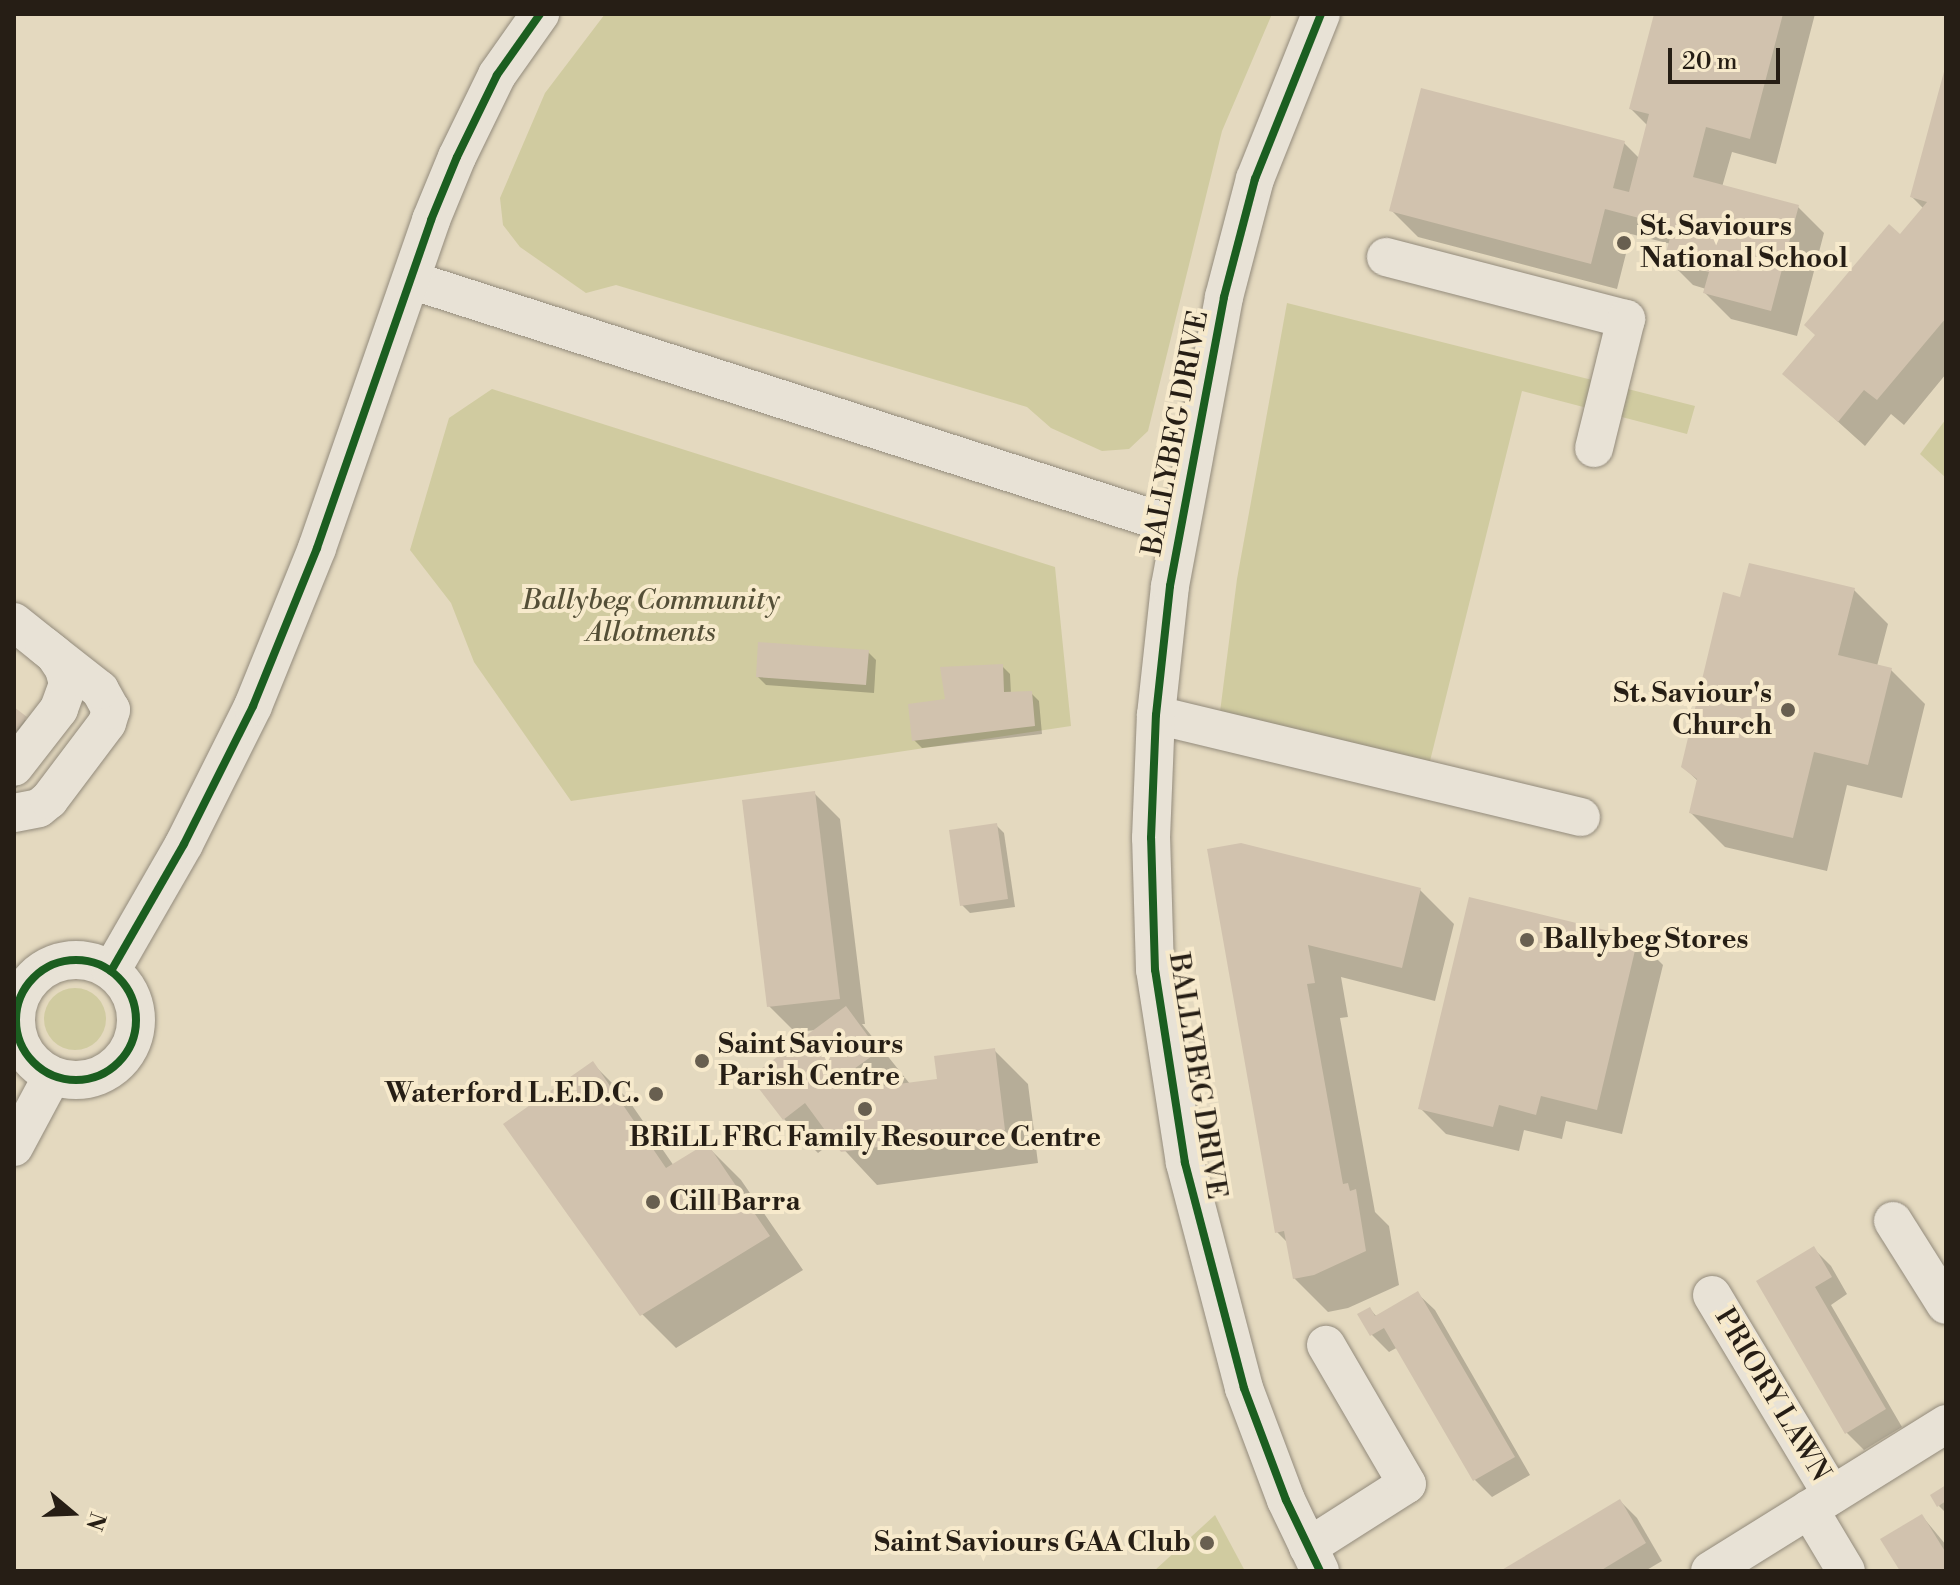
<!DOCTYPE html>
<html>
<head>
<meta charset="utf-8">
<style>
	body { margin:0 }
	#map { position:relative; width:1960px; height:1585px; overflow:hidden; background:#e4d9bf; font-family:"Libre Bodoni",serif }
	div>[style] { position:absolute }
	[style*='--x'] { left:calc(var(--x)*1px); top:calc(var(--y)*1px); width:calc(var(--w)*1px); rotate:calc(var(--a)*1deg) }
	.green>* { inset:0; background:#d0cba0 }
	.round { border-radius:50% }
	.shadow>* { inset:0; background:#0003 }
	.building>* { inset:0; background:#d1c2ae }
	.roads { filter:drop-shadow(0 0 2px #938b7c) drop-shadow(0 0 2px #938b7c) }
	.minor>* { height:38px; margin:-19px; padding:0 19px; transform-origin:19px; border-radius:19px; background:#e8e2d6 }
	.minor>.ring { margin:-19px; padding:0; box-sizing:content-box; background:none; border:38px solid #e8e2d6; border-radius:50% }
	.cycleway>* { height:8px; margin:-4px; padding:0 4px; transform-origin:4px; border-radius:4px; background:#1b5e20 }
	.cycleway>.ring { margin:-4px; padding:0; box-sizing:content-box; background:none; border:8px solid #1b5e20; border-radius:50% }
	.dots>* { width:22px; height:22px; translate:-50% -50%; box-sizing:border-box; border:4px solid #f7eacc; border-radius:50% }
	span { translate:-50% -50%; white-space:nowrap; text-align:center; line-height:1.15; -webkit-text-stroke:8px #f7eacc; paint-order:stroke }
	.poi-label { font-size:28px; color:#261e15; font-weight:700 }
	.left { translate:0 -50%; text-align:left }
	.right { translate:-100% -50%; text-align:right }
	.street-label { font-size:28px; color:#261e15 }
	.park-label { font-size:28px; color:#544f37; font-style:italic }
	.frame { position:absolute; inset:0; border:16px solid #261e15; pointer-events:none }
	.north { position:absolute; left:32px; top:1473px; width:80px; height:80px; -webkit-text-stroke:6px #f7eacc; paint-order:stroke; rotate:109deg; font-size:22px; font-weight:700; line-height:32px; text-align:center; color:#261e15 }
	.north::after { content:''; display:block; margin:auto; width:28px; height:36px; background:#261e15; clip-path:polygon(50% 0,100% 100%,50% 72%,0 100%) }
	.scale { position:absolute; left:1668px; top:48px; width:112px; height:36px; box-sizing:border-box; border:4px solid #261e15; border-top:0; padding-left:10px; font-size:24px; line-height:28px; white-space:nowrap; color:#261e15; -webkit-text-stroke:6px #f7eacc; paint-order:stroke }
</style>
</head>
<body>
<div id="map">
	<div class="green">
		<i style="clip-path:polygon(605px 14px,1272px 14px,1222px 131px,1148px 431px,1129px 449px,1102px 451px,1051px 428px,1027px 407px,616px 285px,586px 293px,520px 247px,503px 225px,500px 198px,545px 93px)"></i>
		<i style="clip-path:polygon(1287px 303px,1695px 406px,1687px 434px,1522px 391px,1430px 761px,1220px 712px,1237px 579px)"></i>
		<i style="clip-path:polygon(492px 389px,1055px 567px,1071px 726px,571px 801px,474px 662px,451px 603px,410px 550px,449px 418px)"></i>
		<i style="clip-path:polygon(1946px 419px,1946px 478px,1920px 454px)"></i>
		<i class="round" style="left:44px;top:988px;width:62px;height:62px"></i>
		<i style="clip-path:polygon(1215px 1515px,1245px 1571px,1154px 1571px)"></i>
	</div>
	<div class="shadow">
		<i style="clip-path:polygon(1656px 14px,1815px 14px,1776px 164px,1732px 152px,1722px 187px,1798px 207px,1824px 233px,1797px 336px,1731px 319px,1705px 293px,1706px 289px,1693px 285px,1667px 259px,1671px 244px,1631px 234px,1617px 289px,1418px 237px,1392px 211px,1624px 143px,1640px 159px,1648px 126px,1631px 109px)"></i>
		<i style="clip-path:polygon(1946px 72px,1946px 374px,1904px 425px,1891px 414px,1865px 446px,1785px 374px,1924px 209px,1912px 197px)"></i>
		<i style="clip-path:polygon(1854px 590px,1888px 624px,1877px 666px,1891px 670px,1925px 704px,1902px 798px,1847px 785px,1827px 871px,1725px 847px,1691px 813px,1699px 782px,1683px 767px,1742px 599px)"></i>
		<i style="clip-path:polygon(868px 652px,876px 660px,874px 693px,766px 685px,758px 677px)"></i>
		<i style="clip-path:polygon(1002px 666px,1010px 674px,1011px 694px,1031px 693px,1039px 701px,1042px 734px,922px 748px,914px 740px,947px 700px)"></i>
		<i style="clip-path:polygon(14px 709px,51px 744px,14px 791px)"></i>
		<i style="clip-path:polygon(814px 793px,840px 819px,865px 1024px,862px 1024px,910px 1084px,939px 1080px,994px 1050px,1028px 1084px,1038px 1163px,877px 1185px,835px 1140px,818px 1153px,784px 1119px,753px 1077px,817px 1030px,795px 1032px,769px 1006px)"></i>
		<i style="clip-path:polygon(996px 825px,1004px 833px,1015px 907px,970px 913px,962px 905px)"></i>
		<i style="clip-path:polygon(1209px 851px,1420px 890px,1454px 924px,1435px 1001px,1341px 977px,1348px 1017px,1340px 1018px,1375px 1212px,1389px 1226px,1399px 1285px,1348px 1308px,1328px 1312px,1294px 1278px,1288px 1243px,1277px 1232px)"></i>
		<i style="clip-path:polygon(1637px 939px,1663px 965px,1622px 1134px,1566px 1121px,1562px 1139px,1524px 1130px,1519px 1151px,1446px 1134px,1420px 1108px)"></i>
		<i style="clip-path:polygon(593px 1064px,627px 1098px,674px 1166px,707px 1146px,741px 1180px,803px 1270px,676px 1348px,642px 1314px)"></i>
		<i style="clip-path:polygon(1814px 1249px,1831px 1266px,1847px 1294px,1831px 1305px,1902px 1427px,1864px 1450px,1846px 1432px,1758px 1281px)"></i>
		<i style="clip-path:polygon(1417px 1293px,1435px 1310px,1530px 1475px,1492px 1497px,1475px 1480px,1398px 1347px,1389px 1352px,1372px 1335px,1360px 1315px,1370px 1309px,1377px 1317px)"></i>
		<i style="clip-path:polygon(1946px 1488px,1946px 1513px,1939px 1506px)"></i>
		<i style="clip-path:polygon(1620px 1501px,1637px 1518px,1662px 1561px,1645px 1571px,1503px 1571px)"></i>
		<i style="clip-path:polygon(1922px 1516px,1946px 1545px,1946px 1571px,1902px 1571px)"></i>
	</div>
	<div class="building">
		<i style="clip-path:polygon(1654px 14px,1783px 14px,1750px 139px,1706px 127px,1693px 177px,1799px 205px,1771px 311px,1703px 293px,1709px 272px,1664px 260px,1673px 227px,1605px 209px,1591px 264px,1389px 211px,1421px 88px,1625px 141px,1613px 188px,1629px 192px,1649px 114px,1629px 109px)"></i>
		<i style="clip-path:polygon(1945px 68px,1946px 318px,1877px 400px,1864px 390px,1838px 422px,1782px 374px,1815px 335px,1804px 325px,1889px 224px,1900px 234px,1927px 202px,1910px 197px)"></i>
		<i style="clip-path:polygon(1749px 563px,1855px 588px,1838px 655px,1892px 668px,1868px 765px,1814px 752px,1793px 838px,1689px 813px,1697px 779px,1681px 767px,1723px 592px,1740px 597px)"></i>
		<i style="clip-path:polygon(758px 642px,869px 650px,866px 685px,756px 677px)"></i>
		<i style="clip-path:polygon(1003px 664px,1004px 692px,1032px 691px,1035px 726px,912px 741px,908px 704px,945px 699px,940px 667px)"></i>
		<i style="clip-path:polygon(14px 707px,27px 717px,14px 733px)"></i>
		<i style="clip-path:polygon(815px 791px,840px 999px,767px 1007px,742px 800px)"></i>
		<i style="clip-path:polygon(997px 823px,1008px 899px,960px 906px,949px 830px)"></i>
		<i style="clip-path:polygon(1241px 843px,1421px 888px,1402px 968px,1308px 945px,1315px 983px,1307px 984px,1343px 1184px,1348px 1183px,1350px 1191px,1356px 1189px,1366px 1251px,1314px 1275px,1293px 1279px,1284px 1231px,1275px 1233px,1207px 849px)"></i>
		<i style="clip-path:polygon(1469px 897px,1638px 938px,1597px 1110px,1541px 1096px,1536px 1115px,1499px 1105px,1493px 1127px,1418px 1109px)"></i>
		<i style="clip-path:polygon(846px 1006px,879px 1051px,854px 1069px,867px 1088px,937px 1079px,934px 1056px,995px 1048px,1005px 1130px,841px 1152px,805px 1103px,783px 1120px,750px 1077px)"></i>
		<i style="clip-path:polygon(593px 1061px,666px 1168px,707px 1143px,770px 1236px,640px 1316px,503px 1124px)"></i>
		<i style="clip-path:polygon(1814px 1246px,1832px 1277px,1815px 1287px,1886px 1409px,1845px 1434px,1756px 1281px)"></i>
		<i style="clip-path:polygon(1418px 1291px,1515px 1457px,1473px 1481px,1384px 1328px,1370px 1336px,1357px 1314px,1370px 1307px,1375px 1316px)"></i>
		<i style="clip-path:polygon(1946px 1485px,1946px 1501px,1937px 1507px,1930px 1495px)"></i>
		<i style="clip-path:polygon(1620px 1499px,1646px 1543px,1600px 1571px,1500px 1571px)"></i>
		<i style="clip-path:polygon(1922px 1514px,1946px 1553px,1946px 1571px,1900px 1571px,1880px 1539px)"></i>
	</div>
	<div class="roads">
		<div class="minor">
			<i style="--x:1386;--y:257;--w:248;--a:14.5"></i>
			<i style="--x:1626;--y:319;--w:133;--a:103.9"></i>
			<i style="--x:411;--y:280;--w:807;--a:17.83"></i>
			<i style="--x:14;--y:622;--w:51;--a:38.7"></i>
			<i style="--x:54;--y:654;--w:18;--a:56"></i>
			<i style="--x:64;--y:669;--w:16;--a:75"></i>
			<i style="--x:68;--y:684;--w:27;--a:110"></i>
			<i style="--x:59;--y:709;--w:73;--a:127.8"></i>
			<i style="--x:1156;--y:715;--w:437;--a:13.5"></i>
			<i style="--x:14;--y:813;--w:25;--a:-11"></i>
			<i style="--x:39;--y:808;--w:13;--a:-39"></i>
			<i style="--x:49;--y:800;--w:96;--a:-53"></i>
			<i style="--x:107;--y:723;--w:14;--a:-73"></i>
			<i style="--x:111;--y:710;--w:23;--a:-119"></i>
			<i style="--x:100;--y:690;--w:71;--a:-141.8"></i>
			<i class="ring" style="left:16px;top:960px;width:82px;height:82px"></i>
			<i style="--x:111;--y:971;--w:146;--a:-60.1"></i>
			<i style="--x:184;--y:844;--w:154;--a:-63.4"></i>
			<i style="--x:253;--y:706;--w:170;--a:-67.9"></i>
			<i style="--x:317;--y:548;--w:347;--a:-70.8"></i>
			<i style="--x:431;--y:220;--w:68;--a:-67.6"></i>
			<i style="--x:457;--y:157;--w:91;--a:-64"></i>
			<i style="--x:497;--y:75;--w:75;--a:-54.8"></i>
			<i style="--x:14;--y:1147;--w:81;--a:-61.8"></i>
			<i style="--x:1893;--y:1221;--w:99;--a:57.8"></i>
			<i style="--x:1712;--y:1295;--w:233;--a:59"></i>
			<i style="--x:1809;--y:1509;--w:72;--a:59.2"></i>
			<i style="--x:1308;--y:1547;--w:117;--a:-32.5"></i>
			<i style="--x:1407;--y:1484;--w:161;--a:-120.2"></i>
			<i style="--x:1320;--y:1571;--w:79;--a:-115.6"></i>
			<i style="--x:1286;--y:1500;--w:120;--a:-110.6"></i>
			<i style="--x:1244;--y:1388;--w:233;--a:-104.7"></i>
			<i style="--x:1185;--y:1163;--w:195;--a:-98.8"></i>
			<i style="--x:1155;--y:970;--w:132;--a:-91.7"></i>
			<i style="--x:1151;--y:838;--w:123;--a:-87.7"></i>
			<i style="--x:1156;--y:715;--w:130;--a:-83.8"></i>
			<i style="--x:1170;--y:586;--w:294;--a:-79.4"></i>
			<i style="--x:1224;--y:297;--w:122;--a:-75.3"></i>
			<i style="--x:1255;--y:179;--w:178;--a:-68.2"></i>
			<i style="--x:1710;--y:1571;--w:278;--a:-31.9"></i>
		</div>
	</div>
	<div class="cycleway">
		<i class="ring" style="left:16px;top:960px;width:112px;height:112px"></i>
		<i style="--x:111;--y:971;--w:146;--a:-60.1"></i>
		<i style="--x:184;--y:844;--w:154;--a:-63.4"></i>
		<i style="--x:253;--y:706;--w:170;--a:-67.9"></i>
		<i style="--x:317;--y:548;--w:347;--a:-70.8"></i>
		<i style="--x:431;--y:220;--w:68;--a:-67.6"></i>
		<i style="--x:457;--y:157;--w:91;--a:-64"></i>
		<i style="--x:497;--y:75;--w:75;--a:-54.8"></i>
		<i style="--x:1320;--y:1571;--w:79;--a:-115.6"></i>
		<i style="--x:1286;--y:1500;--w:120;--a:-110.6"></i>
		<i style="--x:1244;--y:1388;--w:233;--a:-104.7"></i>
		<i style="--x:1185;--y:1163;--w:195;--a:-98.8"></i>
		<i style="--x:1155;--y:970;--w:132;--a:-91.7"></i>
		<i style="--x:1151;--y:838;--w:123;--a:-87.7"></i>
		<i style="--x:1156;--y:715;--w:130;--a:-83.8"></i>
		<i style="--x:1170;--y:586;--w:294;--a:-79.4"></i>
		<i style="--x:1224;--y:297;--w:122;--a:-75.3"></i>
		<i style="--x:1255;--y:179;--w:178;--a:-68.2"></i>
	</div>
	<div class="dots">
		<i style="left:1624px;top:243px;background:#685f50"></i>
		<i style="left:1788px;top:710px;background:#685f50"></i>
		<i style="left:1527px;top:940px;background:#685f50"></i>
		<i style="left:702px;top:1061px;background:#685f50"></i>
		<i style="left:656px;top:1094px;background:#685f50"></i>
		<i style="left:865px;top:1109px;background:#685f50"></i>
		<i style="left:653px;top:1202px;background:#685f50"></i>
		<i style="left:1207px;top:1543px;background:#685f50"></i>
	</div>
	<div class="poi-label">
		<span class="left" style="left:1640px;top:243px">St. Saviours<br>National School</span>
		<span class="right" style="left:1772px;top:710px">St. Saviour's<br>Church</span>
		<span class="left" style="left:1543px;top:940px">Ballybeg Stores</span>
		<span class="left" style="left:718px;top:1061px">Saint Saviours<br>Parish Centre</span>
		<span class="right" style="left:640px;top:1094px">Waterford L.E.D.C.</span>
		<span style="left:865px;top:1138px">BRiLL FRC Family Resource Centre</span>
		<span class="left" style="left:669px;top:1202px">Cill Barra</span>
		<span class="right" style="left:1191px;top:1543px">Saint Saviours GAA Club</span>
	</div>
	<div class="street-label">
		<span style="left:1176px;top:433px;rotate:-79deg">BALLYBEG DRIVE</span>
		<span style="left:1197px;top:1076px;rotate:81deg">BALLYBEG DRIVE</span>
		<span style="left:1772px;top:1395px;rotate:59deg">PRIORY LAWN</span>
	</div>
	<div class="park-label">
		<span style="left:651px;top:617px">Ballybeg Community<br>Allotments</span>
	</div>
	<div class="frame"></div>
	<div class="north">N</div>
	<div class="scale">20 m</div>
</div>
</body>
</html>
